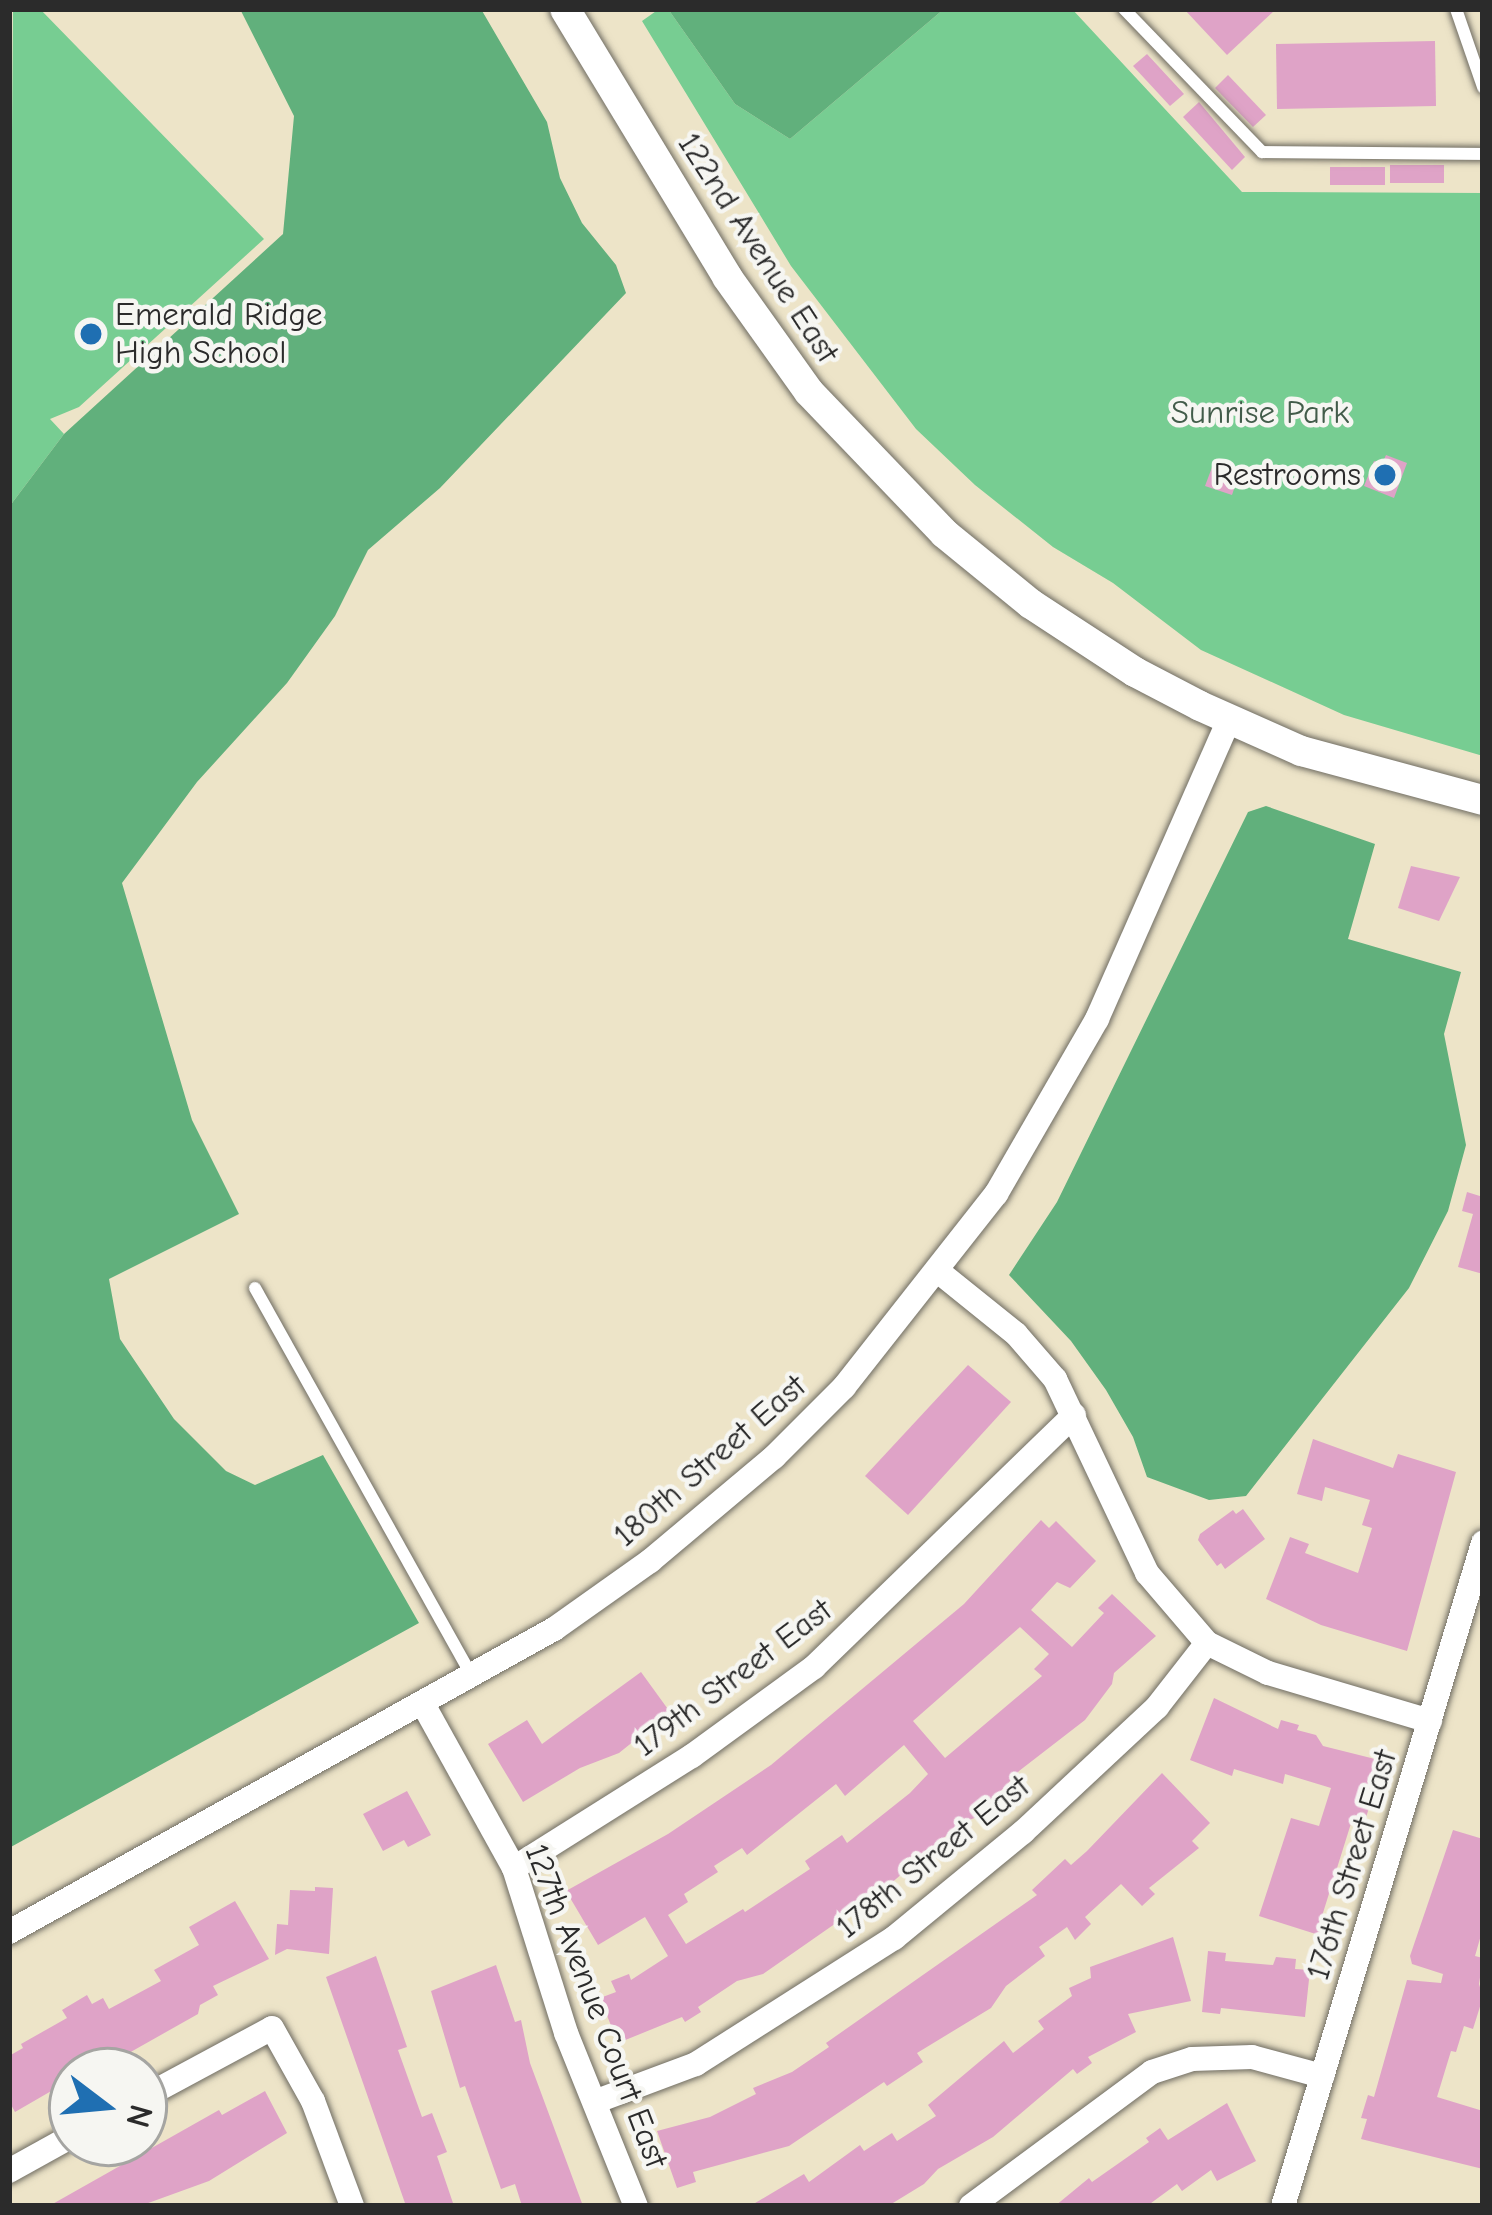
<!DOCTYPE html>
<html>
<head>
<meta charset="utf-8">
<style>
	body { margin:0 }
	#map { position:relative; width:1492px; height:2215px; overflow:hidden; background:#ede4c8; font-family:"Comic Neue",sans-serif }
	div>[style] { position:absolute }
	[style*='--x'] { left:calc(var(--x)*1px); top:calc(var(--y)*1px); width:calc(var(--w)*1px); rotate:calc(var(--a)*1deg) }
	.green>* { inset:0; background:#77cd92 }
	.forest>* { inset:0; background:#61b07c }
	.building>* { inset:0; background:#dfa3c7 }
	.roads { filter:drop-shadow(0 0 3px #6f6c62) drop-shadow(0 0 3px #6f6c62) }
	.service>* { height:12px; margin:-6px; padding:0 6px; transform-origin:6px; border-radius:6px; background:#fff }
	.minor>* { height:24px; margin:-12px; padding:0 12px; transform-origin:12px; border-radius:12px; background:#fff }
	.tertiary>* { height:30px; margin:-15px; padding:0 15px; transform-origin:15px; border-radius:15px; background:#fff }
	.dots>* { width:33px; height:33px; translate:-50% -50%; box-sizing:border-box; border:6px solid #f6f6f2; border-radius:50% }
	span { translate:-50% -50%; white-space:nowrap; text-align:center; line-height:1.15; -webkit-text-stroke:9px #f6f6f2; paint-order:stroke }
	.street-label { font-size:33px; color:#2b2b2b }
	.poi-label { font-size:33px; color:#2b2b2b }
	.left { translate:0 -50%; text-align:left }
	.right { translate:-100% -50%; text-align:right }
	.park-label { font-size:33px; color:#425c4a }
	.frame { position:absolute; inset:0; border:12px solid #2b2b2b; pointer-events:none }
	.north { position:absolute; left:48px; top:2047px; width:120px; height:120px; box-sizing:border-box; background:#f6f6f2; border:3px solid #a5a5a2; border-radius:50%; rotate:106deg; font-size:33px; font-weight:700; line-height:48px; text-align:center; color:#2b2b2b }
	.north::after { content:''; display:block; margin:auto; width:42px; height:54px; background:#1f6fb2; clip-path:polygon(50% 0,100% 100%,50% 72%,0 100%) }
</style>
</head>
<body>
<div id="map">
	<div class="green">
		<i style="clip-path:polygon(13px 9px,40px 9px,264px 239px,79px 407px,50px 419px,64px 434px,9px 507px)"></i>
		<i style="clip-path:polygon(659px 9px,668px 9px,735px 104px,790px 139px,944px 9px,1072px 9px,1242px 192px,1483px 193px,1483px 756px,1344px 715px,1201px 650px,1113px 583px,1053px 547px,975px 485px,916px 429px,791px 266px,642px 21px)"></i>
	</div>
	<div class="forest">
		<i style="clip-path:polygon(240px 9px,481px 9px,547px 122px,560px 178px,582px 223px,616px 265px,626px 293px,440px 488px,368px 550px,335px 616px,287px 683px,197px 782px,122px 883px,192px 1120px,239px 1214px,109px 1279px,120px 1339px,174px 1419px,226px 1471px,255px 1485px,323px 1455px,419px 1623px,9px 1848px,9px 507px,64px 434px,283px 234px,294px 116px)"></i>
		<i style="clip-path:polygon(668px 9px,944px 9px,790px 139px,735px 104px)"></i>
		<i style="clip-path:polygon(1266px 806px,1375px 844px,1348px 939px,1461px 972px,1444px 1034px,1466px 1145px,1448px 1211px,1409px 1288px,1246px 1496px,1209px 1500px,1147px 1477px,1133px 1437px,1106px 1390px,1071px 1341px,1009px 1275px,1057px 1202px,1248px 812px)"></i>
	</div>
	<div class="building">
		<i style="clip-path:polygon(1184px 9px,1276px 9px,1227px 55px)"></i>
		<i style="clip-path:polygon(1435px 41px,1436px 106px,1277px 109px,1276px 44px)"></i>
		<i style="clip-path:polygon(1147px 54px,1184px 94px,1170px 106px,1133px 66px)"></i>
		<i style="clip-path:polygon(1228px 75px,1266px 115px,1253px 127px,1215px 88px)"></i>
		<i style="clip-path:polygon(1199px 102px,1245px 157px,1232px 170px,1183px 117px)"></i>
		<i style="clip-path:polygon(1390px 165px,1444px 165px,1444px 183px,1390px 183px)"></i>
		<i style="clip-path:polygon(1330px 167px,1385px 167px,1385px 185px,1330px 185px)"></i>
		<i style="clip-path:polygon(1386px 455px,1407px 463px,1394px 498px,1364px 486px,1374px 461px,1382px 464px)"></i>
		<i style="clip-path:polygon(1214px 462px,1240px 471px,1232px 495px,1205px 486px)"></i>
		<i style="clip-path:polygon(1411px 866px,1460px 877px,1439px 921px,1398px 908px)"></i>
		<i style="clip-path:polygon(1467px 1192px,1483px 1197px,1483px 1274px,1458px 1267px,1473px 1214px,1462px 1211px)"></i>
		<i style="clip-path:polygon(968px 1365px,1011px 1402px,908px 1515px,865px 1476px)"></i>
		<i style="clip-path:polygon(1313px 1439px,1393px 1468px,1398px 1454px,1456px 1472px,1407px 1651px,1321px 1625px,1266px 1599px,1290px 1537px,1309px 1544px,1305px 1553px,1358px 1573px,1372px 1528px,1362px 1525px,1370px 1500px,1325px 1487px,1322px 1501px,1297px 1494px)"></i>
		<i style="clip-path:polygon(1243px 1509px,1265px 1539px,1225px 1569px,1221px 1563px,1217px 1566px,1198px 1540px,1200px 1534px,1233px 1510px,1236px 1514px)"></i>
		<i style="clip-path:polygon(evenodd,1041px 1520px,1049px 1528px,1056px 1521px,1096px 1561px,1070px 1588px,1057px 1582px,1031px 1610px,1072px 1647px,1104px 1613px,1098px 1608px,1112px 1594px,1156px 1636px,1114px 1673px,1112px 1684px,1085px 1720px,1019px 1771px,979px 1816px,960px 1824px,882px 1891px,763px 1974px,737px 1981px,698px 2007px,701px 2012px,685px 2022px,682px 2017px,618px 2043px,600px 1998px,616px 1992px,611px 1981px,629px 1974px,631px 1980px,668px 1956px,645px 1917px,598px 1945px,566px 1891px,668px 1834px,771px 1765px,964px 1604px,1041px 1520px,1020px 1627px,1049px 1654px,1034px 1669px,1042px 1676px,945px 1758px,913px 1721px,1020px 1627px,1041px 1520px,904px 1745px,928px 1774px,910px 1793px,847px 1843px,842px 1835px,805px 1861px,810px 1869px,745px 1912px,743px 1909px,686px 1944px,668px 1915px,688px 1902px,684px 1894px,718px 1872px,714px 1866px,742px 1848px,747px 1855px,836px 1784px,845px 1796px,904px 1745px)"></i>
		<i style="clip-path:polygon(641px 1672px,670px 1712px,619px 1753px,580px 1768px,523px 1802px,488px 1744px,527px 1720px,542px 1744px)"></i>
		<i style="clip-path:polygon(1214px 1698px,1278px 1729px,1281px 1720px,1299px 1725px,1297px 1730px,1316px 1735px,1323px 1746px,1383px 1761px,1365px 1821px,1353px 1817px,1322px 1916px,1328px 1918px,1322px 1936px,1259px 1916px,1291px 1818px,1319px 1826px,1331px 1788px,1285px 1774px,1283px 1784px,1234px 1769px,1232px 1776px,1190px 1760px)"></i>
		<i style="clip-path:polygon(1162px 1773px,1210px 1823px,1192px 1841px,1199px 1848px,1149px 1888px,1155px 1894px,1142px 1906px,1121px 1884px,1085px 1917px,1091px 1924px,1075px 1940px,1067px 1927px,1039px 1947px,1045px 1956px,1006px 1986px,991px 2008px,917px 2053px,923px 2062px,887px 2086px,884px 2082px,789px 2146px,693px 2172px,696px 2182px,677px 2188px,657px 2131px,710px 2117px,756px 2094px,753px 2088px,792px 2072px,829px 2047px,826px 2043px,1037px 1895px,1032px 1890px,1065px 1859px,1071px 1865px,1087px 1851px)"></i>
		<i style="clip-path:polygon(407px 1791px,431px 1835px,408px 1847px,404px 1840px,383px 1851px,363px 1814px)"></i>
		<i style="clip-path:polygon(1453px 1830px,1483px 1839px,1483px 1928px,1475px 1956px,1483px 1958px,1479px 1984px,1483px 1997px,1473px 2029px,1464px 2026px,1456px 2052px,1451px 2051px,1437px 2097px,1483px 2111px,1483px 2169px,1361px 2139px,1367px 2119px,1361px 2118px,1368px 2095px,1374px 2097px,1407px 1980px,1441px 1983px,1443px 1974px,1412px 1964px,1410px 1956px)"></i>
		<i style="clip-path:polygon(315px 1887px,333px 1888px,329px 1954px,287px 1949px,275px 1955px,277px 1924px,288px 1925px,290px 1890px,315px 1891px)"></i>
		<i style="clip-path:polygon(235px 1901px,269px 1959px,213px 1986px,218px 1995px,200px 2005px,198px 2014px,97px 2071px,72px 2071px,72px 2079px,15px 2112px,9px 2101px,9px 2056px,23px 2048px,21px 2044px,67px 2018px,62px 2010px,87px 1995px,92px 2004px,103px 1998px,109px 2009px,161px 1981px,154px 1970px,199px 1945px,189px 1927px)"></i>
		<i style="clip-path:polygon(1173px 1937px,1191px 2001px,1128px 2014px,1136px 2032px,1088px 2057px,1092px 2063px,1077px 2074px,1073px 2069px,993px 2137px,938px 2169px,924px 2184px,888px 2206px,750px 2206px,804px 2174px,809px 2182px,860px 2145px,864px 2151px,892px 2133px,897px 2141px,936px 2116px,928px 2105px,1004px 2041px,1013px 2053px,1044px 2029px,1038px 2021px,1072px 1996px,1069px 1988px,1091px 1978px,1090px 1967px)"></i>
		<i style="clip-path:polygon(1208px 1951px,1226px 1953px,1225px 1961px,1273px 1965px,1276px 1957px,1296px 1959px,1295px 1969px,1310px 1970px,1305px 2017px,1221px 2008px,1220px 2014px,1202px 2012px)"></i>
		<i style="clip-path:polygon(376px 1956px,407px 2047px,398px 2050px,422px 2117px,432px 2113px,447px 2152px,437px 2156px,454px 2206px,406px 2206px,326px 1977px)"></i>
		<i style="clip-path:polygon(496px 1965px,515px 2022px,521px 2020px,530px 2063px,583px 2206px,522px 2206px,515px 2184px,501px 2189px,465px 2086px,460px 2088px,431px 1991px)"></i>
		<i style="clip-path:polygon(265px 2091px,287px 2133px,209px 2181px,140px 2206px,49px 2206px,219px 2110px,222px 2115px)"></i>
		<i style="clip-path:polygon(1227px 2103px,1256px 2161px,1217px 2181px,1211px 2170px,1182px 2191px,1177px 2184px,1147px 2206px,1055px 2206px,1089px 2178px,1092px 2182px,1149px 2142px,1146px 2138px,1160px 2128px,1168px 2140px)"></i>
	</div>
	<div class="roads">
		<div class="service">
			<i style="--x:1124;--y:9;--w:199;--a:46"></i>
			<i style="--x:1262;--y:152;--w:221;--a:0.5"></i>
			<i style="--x:1456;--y:9;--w:83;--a:70.9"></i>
			<i style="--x:255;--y:1288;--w:445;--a:60.8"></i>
		</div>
		<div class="minor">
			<i style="--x:939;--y:1272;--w:99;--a:38.8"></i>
			<i style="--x:1016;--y:1334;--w:60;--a:49.1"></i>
			<i style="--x:1055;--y:1379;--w:215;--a:64.6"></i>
			<i style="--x:1147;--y:1573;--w:92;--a:49.4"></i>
			<i style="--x:1207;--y:1643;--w:68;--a:26.2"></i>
			<i style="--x:1268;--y:1673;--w:169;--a:16.5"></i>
			<i style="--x:423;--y:1704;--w:188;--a:61"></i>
			<i style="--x:514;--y:1868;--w:173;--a:72.5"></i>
			<i style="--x:566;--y:2033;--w:187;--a:68"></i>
			<i style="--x:514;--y:1868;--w:210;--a:-32.2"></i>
			<i style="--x:692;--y:1756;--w:151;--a:-36.1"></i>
			<i style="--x:814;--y:1667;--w:362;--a:-44.1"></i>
			<i style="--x:9;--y:1932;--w:624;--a:-29.07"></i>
			<i style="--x:554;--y:1629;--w:118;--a:-35.3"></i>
			<i style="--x:650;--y:1561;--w:162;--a:-40"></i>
			<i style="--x:774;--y:1457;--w:99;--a:-45"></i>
			<i style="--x:844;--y:1387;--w:246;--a:-51.8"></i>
			<i style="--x:996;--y:1194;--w:202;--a:-60"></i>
			<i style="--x:1097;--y:1019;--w:327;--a:-66.2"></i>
			<i style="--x:144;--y:2097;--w:145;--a:-28.3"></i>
			<i style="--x:272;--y:2028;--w:84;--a:60.7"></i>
			<i style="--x:313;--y:2101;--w:112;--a:69.6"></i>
			<i style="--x:597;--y:2101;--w:106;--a:-20.5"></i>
			<i style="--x:696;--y:2064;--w:235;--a:-32.5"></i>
			<i style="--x:894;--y:1938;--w:167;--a:-39.4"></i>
			<i style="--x:1023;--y:1832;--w:183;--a:-43"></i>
			<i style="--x:1157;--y:1707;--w:81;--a:-52"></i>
			<i style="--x:9;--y:2171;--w:72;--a:-29.1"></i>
			<i style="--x:971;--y:2206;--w:225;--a:-36.5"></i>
			<i style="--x:1152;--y:2072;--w:42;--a:-18"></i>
			<i style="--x:1192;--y:2059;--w:60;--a:-1.9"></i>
			<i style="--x:1252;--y:2057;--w:73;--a:15.2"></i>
			<i style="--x:1283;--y:2206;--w:693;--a:-73.21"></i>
		</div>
		<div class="tertiary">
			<i style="--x:565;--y:9;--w:313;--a:58.8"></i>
			<i style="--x:727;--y:277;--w:141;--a:54.5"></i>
			<i style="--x:809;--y:392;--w:195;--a:46.2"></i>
			<i style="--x:944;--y:533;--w:112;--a:39.2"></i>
			<i style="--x:1031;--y:604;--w:124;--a:33.2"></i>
			<i style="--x:1135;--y:672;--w:73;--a:27.6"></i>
			<i style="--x:1200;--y:706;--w:111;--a:24"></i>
			<i style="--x:1301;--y:751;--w:188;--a:15.1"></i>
		</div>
	</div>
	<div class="dots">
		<i style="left:91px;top:334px;background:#1f6fb2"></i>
		<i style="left:1385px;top:475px;background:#1f6fb2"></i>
	</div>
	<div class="street-label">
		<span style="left:758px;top:248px;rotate:57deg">122nd Avenue East</span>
		<span style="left:710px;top:1461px;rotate:-41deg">180th Street East</span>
		<span style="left:733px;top:1678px;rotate:-37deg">179th Street East</span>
		<span style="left:933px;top:1857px;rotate:-39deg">178th Street East</span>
		<span style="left:1352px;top:1865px;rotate:-73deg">176th Street East</span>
		<span style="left:596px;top:2006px;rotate:69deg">127th Avenue Court East</span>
	</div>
	<div class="poi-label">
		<span class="left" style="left:115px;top:334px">Emerald Ridge<br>High School</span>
		<span class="right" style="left:1361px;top:475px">Restrooms</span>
	</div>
	<div class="park-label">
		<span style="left:1260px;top:413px">Sunrise Park</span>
	</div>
	<div class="frame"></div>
	<div class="north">N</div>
</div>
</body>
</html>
